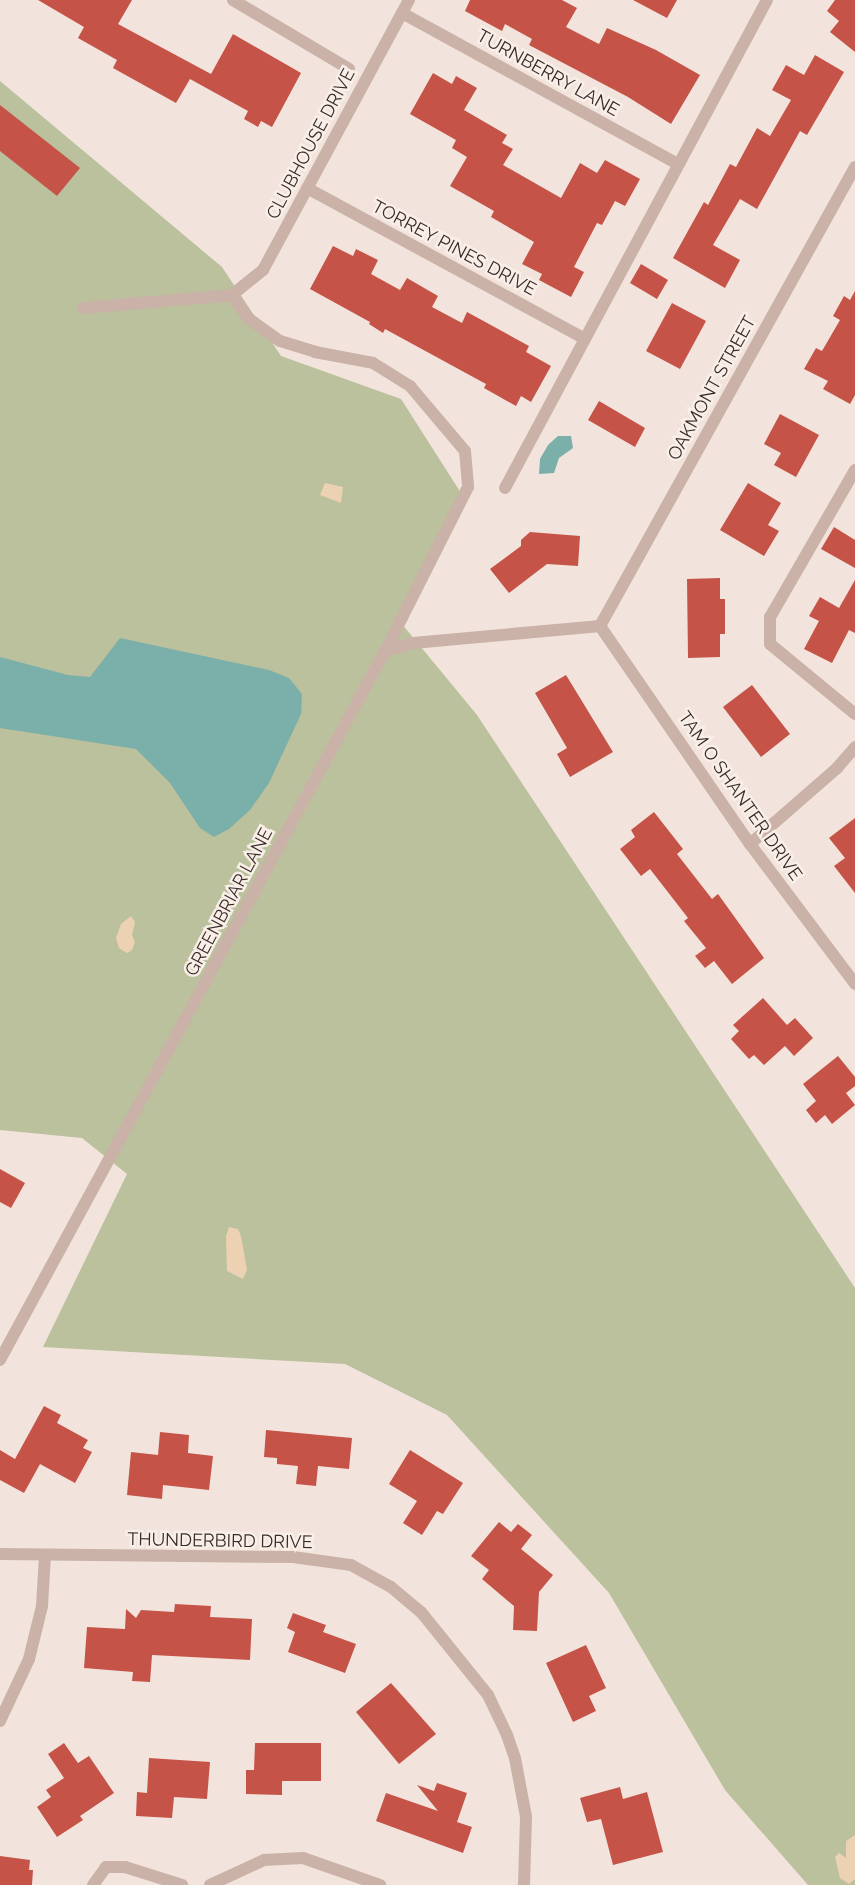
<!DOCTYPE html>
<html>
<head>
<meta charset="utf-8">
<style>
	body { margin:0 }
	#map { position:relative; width:855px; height:1885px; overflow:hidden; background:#f2e4dc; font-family:Raleway,sans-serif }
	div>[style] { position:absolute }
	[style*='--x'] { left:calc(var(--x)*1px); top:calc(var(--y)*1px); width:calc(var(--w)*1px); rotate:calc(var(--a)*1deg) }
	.green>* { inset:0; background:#bac19c }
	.sand>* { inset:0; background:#edd1b3 }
	.water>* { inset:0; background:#7bafa9 }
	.building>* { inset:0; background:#c55347 }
	.minor>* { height:12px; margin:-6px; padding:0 6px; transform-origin:6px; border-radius:6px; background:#cab2a8 }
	span { translate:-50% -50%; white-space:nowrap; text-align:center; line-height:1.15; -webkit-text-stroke:5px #f9efe8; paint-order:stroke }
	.street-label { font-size:18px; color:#372b28 }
</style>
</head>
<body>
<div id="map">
	<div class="green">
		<i style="clip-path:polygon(0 81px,222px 267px,281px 356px,401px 399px,461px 493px,397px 618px,477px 715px,855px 1288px,855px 1885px,808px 1885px,725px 1790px,609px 1593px,447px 1415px,345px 1364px,43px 1347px,127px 1174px,82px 1138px,0 1130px)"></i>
	</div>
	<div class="sand">
		<i style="clip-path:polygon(325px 483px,343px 487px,341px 503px,320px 495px)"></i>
		<i style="clip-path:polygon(131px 916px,135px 922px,132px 935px,135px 942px,132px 950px,127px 953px,119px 948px,116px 938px,121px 924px)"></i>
		<i style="clip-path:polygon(229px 1227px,238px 1229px,241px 1236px,247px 1270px,243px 1279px,227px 1271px,226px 1236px)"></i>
		<i style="clip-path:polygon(855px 1835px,855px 1879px,849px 1884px,840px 1878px,835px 1857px,839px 1853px,846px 1858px,846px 1841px)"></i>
	</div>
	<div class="water">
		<i style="clip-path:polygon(558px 436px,571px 436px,573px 448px,559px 458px,554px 473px,539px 474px,540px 459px,548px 445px)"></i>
		<i style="clip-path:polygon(120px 638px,269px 670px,289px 678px,302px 694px,301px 714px,269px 783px,250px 810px,229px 829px,214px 837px,200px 828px,170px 783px,136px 749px,0 728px,0 657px,68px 675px,90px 677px)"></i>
	</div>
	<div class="building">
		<i style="clip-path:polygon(38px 0,132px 0,118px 24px,211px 74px,233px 34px,301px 73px,272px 127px,261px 121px,258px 127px,244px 119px,248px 111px,190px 79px,176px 103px,113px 68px,117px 60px,78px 38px,84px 27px)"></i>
		<i style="clip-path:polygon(470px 0,562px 0,577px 8px,566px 27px,599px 44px,607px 28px,656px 50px,700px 75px,671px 124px,628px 97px,529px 45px,532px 39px,505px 24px,502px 31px,465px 11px)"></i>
		<i style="clip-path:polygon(633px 0,677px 0,667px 18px)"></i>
		<i style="clip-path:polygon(835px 0,855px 0,855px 52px,830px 32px,839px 21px,827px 11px)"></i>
		<i style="clip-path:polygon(815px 55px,844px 72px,807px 135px,800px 131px,757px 209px,740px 199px,713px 245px,740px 260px,725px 288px,673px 258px,704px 202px,708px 205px,730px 164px,736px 167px,757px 128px,770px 136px,791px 100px,772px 90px,786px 65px,804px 75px)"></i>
		<i style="clip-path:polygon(433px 73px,452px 84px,456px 76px,477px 88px,464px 110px,507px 135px,502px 143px,513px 149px,503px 165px,561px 198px,580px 163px,597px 173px,605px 160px,640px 179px,625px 206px,615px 201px,602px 225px,597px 223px,574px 267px,584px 272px,571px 297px,539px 280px,542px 274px,522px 264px,534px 242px,491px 217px,494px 211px,450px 186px,467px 157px,452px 148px,456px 140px,410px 114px)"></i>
		<i style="clip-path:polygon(0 105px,80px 168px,57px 196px,0 151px)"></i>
		<i style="clip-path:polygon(333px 246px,353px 256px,356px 249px,378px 260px,371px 274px,400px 290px,407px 278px,438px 296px,432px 307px,462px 323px,467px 312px,529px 346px,526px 352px,551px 366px,531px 402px,521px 396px,516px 406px,484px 388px,486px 384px,385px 329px,383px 333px,369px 324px,370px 322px,310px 289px)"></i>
		<i style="clip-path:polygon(641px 264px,668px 280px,657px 299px,630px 283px)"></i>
		<i style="clip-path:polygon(855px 291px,855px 395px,850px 404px,823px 389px,828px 381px,804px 369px,816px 348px,822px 351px,840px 320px,833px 316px,844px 296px,850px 300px)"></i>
		<i style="clip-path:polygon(672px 303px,706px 321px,680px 369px,646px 351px)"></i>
		<i style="clip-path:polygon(599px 401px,645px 428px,635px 447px,588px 420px)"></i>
		<i style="clip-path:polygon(780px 414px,819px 435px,796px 477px,774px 465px,781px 453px,764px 444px)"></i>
		<i style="clip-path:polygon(748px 483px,781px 503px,768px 525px,779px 531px,764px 556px,720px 530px)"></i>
		<i style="clip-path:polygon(834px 527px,855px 540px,855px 568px,821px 549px)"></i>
		<i style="clip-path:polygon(530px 532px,580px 536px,578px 566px,547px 564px,509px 593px,490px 569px,521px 546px,521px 540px)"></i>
		<i style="clip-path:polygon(720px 578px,720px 599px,725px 599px,725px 634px,720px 634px,720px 657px,688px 658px,687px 579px)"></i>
		<i style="clip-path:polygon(855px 580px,855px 633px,849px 630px,832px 663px,804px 649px,819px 621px,809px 616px,820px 597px,839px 608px)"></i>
		<i style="clip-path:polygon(566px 675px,613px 752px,570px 777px,557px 754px,567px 748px,535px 693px)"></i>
		<i style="clip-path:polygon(752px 685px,790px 734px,761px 757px,723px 707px)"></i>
		<i style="clip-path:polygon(654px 812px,683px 849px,677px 854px,712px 899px,718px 894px,764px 958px,732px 984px,714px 961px,705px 968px,695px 956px,706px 948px,684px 921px,688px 918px,650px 869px,641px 876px,620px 849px,635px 837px,631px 830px)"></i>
		<i style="clip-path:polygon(855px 818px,855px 893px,834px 866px,845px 858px,829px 838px)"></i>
		<i style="clip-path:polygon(763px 998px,787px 1025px,795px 1018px,813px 1038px,794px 1056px,785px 1046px,764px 1065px,754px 1055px,749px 1059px,731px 1039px,739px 1031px,733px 1025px)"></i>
		<i style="clip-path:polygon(838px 1056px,855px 1077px,855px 1086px,846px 1093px,855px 1105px,832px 1124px,825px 1115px,816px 1123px,806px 1110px,816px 1101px,803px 1084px)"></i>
		<i style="clip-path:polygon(0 1169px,25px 1183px,11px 1208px,0 1202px)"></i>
		<i style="clip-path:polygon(44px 1406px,61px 1415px,57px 1423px,88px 1440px,83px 1448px,92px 1452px,75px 1483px,40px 1464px,24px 1493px,0 1480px,0 1450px,15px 1459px)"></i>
		<i style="clip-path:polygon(266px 1430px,352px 1438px,349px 1469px,318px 1466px,316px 1486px,296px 1484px,298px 1466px,277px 1464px,277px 1458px,264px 1457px)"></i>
		<i style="clip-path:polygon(160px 1432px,189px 1435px,188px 1453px,213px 1456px,209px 1490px,163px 1485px,162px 1499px,127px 1495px,131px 1452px,158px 1455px)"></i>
		<i style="clip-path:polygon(410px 1450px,463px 1483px,443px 1514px,437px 1511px,422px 1535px,403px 1523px,417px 1501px,389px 1484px)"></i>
		<i style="clip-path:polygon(499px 1522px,511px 1532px,518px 1524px,532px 1535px,521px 1549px,553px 1575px,539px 1592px,537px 1631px,513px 1630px,514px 1606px,482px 1579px,489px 1570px,471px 1556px)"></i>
		<i style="clip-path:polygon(175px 1604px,211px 1606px,210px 1617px,252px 1619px,250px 1660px,152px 1655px,150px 1682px,132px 1681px,133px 1672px,84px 1668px,87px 1627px,125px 1629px,126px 1609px,136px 1618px,141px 1610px,174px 1612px)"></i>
		<i style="clip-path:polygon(293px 1613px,326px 1625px,323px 1632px,356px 1644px,345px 1673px,288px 1652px,295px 1632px,287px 1628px)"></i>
		<i style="clip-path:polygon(586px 1645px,606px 1688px,589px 1696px,596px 1711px,573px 1722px,546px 1663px)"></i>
		<i style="clip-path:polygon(391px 1683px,436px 1734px,399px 1764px,356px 1712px)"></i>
		<i style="clip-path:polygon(64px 1743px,78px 1763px,89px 1756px,114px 1793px,80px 1816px,83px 1820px,57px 1837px,37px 1807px,51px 1797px,46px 1790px,64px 1778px,48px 1754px)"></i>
		<i style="clip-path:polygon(255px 1743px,321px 1743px,321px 1781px,282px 1781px,282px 1795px,246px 1794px,246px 1770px,254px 1770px)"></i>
		<i style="clip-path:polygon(149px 1758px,210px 1762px,207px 1799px,174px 1797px,172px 1818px,136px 1816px,137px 1792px,147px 1793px)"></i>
		<i style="clip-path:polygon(437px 1783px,467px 1793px,457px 1822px,472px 1827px,463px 1853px,376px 1821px,386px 1793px,438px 1811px,417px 1785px,434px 1791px)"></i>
		<i style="clip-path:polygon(620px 1787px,623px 1799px,647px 1792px,663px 1852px,613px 1865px,601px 1819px,587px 1822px,580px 1798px)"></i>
		<i style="clip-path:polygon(0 1856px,30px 1860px,29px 1870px,33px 1870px,32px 1885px,0 1885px)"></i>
	</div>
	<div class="minor">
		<i style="--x:233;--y:0;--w:135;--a:30.7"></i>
		<i style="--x:402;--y:13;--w:315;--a:28.7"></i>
		<i style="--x:307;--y:188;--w:316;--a:28.5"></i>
		<i style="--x:232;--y:295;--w:28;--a:55"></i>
		<i style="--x:248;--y:318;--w:39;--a:36"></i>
		<i style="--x:280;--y:341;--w:37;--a:17"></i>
		<i style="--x:315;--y:352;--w:59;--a:10.7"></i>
		<i style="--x:373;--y:363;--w:44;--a:31.9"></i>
		<i style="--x:410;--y:386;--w:85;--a:49.8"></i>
		<i style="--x:465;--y:451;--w:36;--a:85"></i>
		<i style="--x:468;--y:487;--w:184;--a:116.8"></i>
		<i style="--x:232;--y:295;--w:40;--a:-39"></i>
		<i style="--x:263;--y:270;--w:307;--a:-61.6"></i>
		<i style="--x:83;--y:308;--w:150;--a:-5"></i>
		<i style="--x:855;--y:470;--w:170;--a:120"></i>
		<i style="--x:770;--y:617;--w:27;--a:90"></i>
		<i style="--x:770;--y:644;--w:110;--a:39.5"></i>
		<i style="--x:505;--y:488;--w:554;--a:-61.77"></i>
		<i style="--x:600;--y:626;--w:525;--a:-60.95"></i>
		<i style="--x:600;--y:626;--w:265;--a:55.5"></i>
		<i style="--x:750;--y:844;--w:175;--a:53.1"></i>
		<i style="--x:750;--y:844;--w:116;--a:-41.1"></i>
		<i style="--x:837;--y:768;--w:28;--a:-49"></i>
		<i style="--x:0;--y:1360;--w:807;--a:-61.5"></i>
		<i style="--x:385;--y:651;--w:29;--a:-16"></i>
		<i style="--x:413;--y:643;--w:188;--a:-5.2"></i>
		<i style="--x:0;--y:1554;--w:293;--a:0.6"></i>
		<i style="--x:293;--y:1557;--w:59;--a:7.9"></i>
		<i style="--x:351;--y:1565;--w:46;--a:28.8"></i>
		<i style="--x:391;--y:1587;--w:39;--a:40"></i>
		<i style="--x:421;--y:1612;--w:107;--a:51.1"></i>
		<i style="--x:488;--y:1695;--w:44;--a:64.6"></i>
		<i style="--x:507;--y:1735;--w:24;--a:71"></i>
		<i style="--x:515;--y:1758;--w:60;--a:79.4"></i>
		<i style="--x:526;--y:1817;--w:68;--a:91.7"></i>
		<i style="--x:0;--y:1721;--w:68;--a:-64.9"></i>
		<i style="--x:29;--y:1659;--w:55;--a:-76.2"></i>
		<i style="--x:42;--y:1606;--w:50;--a:-86.6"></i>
		<i style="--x:93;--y:1885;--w:22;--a:-54"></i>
		<i style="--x:106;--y:1867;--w:19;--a:0"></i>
		<i style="--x:125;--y:1867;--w:60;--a:17.5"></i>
		<i style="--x:210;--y:1885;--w:60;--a:-24.8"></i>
		<i style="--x:264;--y:1860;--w:39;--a:-3"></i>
		<i style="--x:303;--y:1858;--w:82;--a:19.3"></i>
	</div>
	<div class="street-label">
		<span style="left:548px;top:73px;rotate:29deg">TURNBERRY LANE</span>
		<span style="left:311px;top:144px;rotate:-62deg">CLUBHOUSE DRIVE</span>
		<span style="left:454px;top:248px;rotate:28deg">TORREY PINES DRIVE</span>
		<span style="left:712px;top:388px;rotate:-61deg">OAKMONT STREET</span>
		<span style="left:740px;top:796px;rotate:55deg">TAM O SHANTER DRIVE</span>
		<span style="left:229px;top:902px;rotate:-62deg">GREENBRIAR LANE</span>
		<span style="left:220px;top:1541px;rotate:1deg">THUNDERBIRD DRIVE</span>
	</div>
</div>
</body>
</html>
